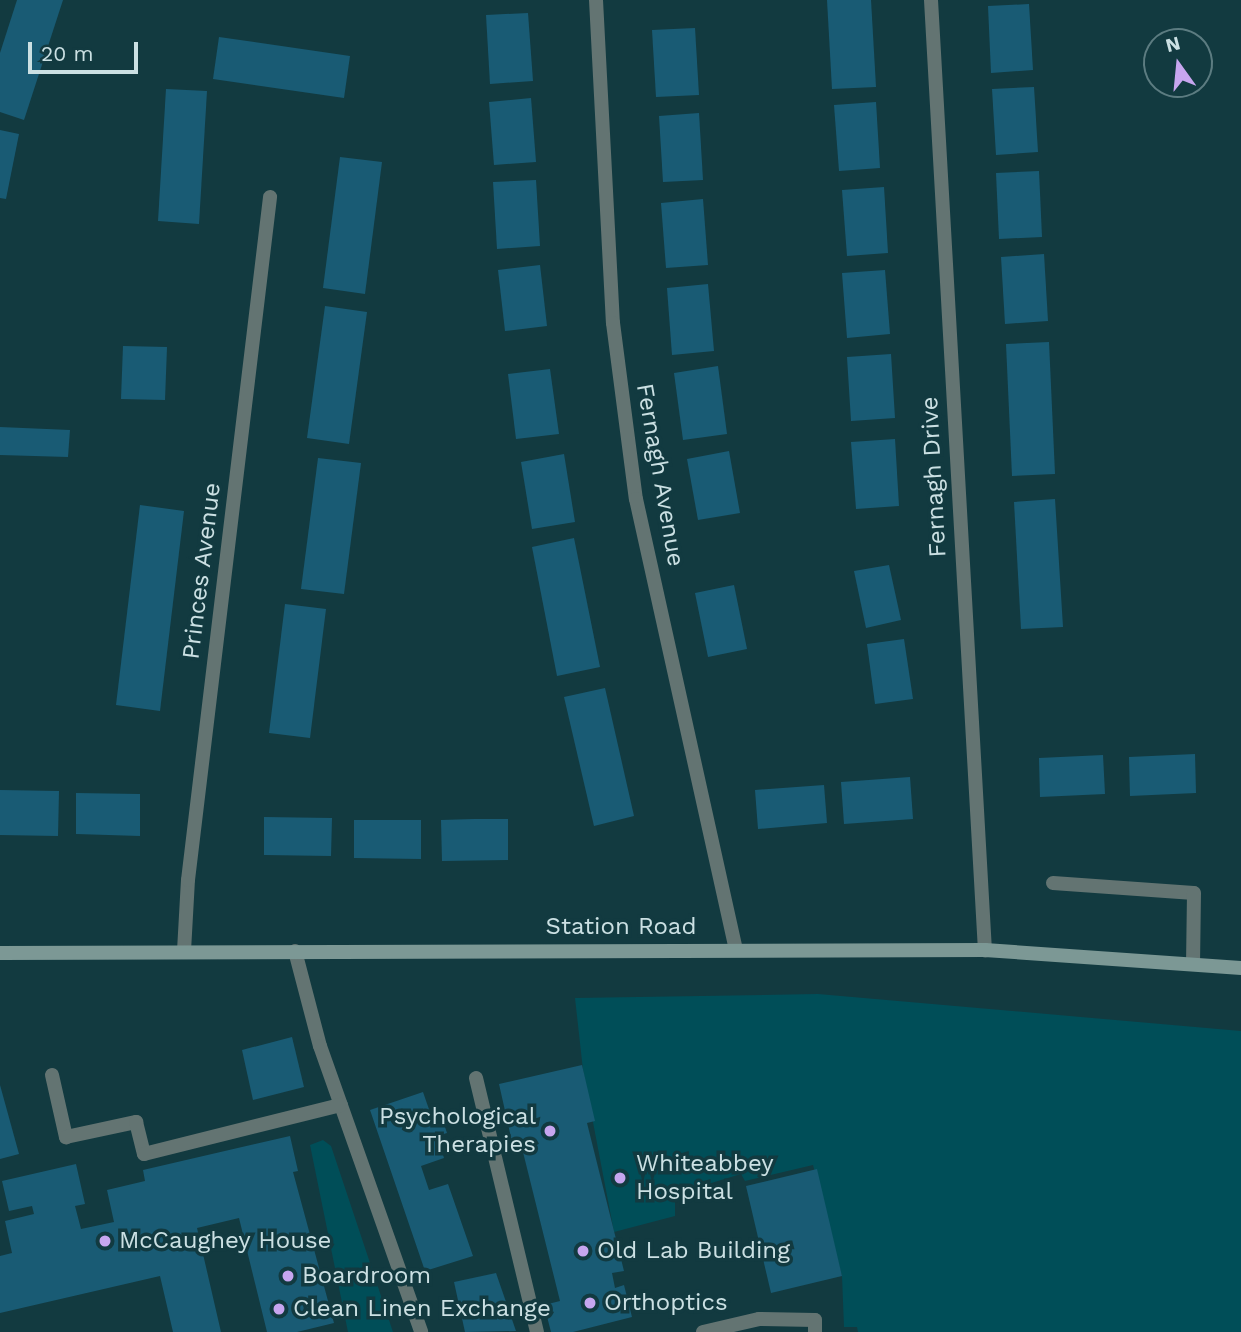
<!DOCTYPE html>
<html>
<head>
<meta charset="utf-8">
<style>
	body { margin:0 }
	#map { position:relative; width:1241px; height:1332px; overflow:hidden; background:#123a40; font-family:"Work Sans",sans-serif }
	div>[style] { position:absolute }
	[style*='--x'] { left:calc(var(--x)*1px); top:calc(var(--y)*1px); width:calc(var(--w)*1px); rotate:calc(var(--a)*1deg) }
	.green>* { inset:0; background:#004e58 }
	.building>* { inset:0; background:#195b74 }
	.service>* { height:14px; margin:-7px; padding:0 7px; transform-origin:7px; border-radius:7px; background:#637472 }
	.minor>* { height:14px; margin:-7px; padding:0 7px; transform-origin:7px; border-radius:7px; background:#637472 }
	.secondary>* { height:14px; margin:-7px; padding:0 7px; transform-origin:7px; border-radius:7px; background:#7c9895 }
	.dots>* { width:19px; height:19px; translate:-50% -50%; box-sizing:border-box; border:4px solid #123a40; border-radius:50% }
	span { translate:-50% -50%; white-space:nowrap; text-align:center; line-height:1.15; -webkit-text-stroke:7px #123a40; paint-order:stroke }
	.street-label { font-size:24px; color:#cbe0e3 }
	.poi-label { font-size:24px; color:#cbe0e3 }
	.right { translate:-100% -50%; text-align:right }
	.left { translate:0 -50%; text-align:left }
	.north { position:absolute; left:1143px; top:28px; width:70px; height:70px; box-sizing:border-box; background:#123a40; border:2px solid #5c7c81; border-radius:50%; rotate:345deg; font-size:19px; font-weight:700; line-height:28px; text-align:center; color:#cbe0e3 }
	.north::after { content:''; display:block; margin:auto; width:24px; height:32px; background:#c7a6ef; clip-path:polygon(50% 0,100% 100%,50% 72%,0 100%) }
	.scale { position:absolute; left:28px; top:42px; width:110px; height:32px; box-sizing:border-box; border:4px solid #cbe0e3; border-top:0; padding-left:9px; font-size:21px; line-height:24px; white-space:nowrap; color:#cbe0e3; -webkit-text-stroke:5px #123a40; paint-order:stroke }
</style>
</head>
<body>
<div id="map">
	<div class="green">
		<i style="clip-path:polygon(818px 994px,1241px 1031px,1241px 1332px,858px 1332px,857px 1327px,844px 1327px,842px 1276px,813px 1165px,745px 1181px,741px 1174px,675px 1194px,675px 1216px,614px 1232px,583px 1070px,575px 998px)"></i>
		<i style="clip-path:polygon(323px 1140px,331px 1146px,393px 1332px,348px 1332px,310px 1145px)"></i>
	</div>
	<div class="building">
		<i style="clip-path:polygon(17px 0,63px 0,24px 120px,0 112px,0 53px)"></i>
		<i style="clip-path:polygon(827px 0,871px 0,876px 87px,832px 89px)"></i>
		<i style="clip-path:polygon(1029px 4px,1033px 70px,991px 73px,988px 6px)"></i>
		<i style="clip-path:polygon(528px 13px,533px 81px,490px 84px,486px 15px)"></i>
		<i style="clip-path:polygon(695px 28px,699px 95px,656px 97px,652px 30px)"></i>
		<i style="clip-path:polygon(219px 37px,350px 56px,344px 98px,213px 79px)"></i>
		<i style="clip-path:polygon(1034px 87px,1038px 152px,996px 155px,992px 89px)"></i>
		<i style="clip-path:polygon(166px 89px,207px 91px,199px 224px,158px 221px)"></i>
		<i style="clip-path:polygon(531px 98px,536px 162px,494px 165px,489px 102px)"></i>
		<i style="clip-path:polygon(876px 102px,880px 168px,839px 171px,834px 105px)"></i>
		<i style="clip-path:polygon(699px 113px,703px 180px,663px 182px,659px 116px)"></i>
		<i style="clip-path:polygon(0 130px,19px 134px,6px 199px,0 198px)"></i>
		<i style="clip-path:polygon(340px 157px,382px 162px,365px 294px,323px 288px)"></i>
		<i style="clip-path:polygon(1039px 171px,1042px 237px,999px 239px,996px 173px)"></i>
		<i style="clip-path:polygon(536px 180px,540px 246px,497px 249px,493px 182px)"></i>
		<i style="clip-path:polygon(884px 187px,888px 253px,847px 256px,842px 190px)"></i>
		<i style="clip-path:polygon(703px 199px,708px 265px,666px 268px,661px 203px)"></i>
		<i style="clip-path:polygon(1044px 254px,1048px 321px,1005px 324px,1001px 257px)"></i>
		<i style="clip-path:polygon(540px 265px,547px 326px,505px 331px,498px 270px)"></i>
		<i style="clip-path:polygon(885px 270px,890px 334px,847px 338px,842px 273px)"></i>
		<i style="clip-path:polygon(708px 284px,714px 351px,672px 355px,667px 288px)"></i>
		<i style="clip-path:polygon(325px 306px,367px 312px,349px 444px,307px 438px)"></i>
		<i style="clip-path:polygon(1049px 342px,1055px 474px,1012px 476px,1006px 344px)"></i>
		<i style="clip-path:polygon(123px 346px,167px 347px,165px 400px,121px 399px)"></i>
		<i style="clip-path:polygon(891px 354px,895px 418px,851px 421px,847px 357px)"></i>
		<i style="clip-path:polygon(718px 366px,727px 434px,683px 440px,674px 373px)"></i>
		<i style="clip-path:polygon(550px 369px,559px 434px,516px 439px,508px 374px)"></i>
		<i style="clip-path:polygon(0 427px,70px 430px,68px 457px,0 455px)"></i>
		<i style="clip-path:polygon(895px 439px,899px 506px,856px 509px,851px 442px)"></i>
		<i style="clip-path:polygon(729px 451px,740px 513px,698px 520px,687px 459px)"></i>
		<i style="clip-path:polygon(564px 454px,575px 522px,532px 529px,521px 462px)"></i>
		<i style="clip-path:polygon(318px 458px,361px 463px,344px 594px,301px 589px)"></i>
		<i style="clip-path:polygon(1055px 499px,1063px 627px,1021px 629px,1014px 502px)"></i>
		<i style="clip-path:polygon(140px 505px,184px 511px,160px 711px,116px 705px)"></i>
		<i style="clip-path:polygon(574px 538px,600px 667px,557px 676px,532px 547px)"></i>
		<i style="clip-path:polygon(889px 565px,901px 620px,866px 628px,854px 571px)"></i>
		<i style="clip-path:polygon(734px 585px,747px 649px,708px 657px,695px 593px)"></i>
		<i style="clip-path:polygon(285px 604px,326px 609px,310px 738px,269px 733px)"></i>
		<i style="clip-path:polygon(904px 639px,913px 699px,875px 704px,867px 644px)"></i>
		<i style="clip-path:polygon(605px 688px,634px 816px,594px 826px,564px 697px)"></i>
		<i style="clip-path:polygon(1195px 754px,1196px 793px,1130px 796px,1129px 757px)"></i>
		<i style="clip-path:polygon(1103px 755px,1105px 794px,1040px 797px,1039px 758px)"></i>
		<i style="clip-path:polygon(910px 777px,913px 819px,844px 824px,841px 782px)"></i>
		<i style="clip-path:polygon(824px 785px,827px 823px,758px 829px,755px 790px)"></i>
		<i style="clip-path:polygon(0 790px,59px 791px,58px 836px,0 835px)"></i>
		<i style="clip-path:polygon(76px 793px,140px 794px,140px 836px,76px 834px)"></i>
		<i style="clip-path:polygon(264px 817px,332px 818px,331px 856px,264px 855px)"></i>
		<i style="clip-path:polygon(474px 819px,508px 819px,508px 860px,442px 861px,441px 820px)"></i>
		<i style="clip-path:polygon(354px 820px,421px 820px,421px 859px,354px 858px)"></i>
		<i style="clip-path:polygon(292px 1037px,304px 1087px,253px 1100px,242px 1050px)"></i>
		<i style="clip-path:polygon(582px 1065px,595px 1121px,587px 1123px,624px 1271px,612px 1273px,615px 1288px,624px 1285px,632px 1317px,573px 1332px,551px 1332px,544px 1305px,560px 1301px,520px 1140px,512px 1142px,499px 1084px)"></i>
		<i style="clip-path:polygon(0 1085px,19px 1154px,0 1159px)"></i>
		<i style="clip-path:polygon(423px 1092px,432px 1118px,441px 1115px,447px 1133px,437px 1136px,444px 1158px,421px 1166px,429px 1190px,448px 1184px,473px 1256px,425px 1271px,370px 1110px)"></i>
		<i style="clip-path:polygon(290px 1136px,298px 1171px,293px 1172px,334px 1323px,297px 1332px,267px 1332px,239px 1218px,197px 1228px,221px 1332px,173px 1332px,160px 1276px,0 1313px,0 1256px,12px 1253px,5px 1221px,34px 1214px,32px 1206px,9px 1211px,2px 1181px,76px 1164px,85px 1204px,75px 1206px,81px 1229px,114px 1222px,107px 1190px,145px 1181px,143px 1170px)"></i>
		<i style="clip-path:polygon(817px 1169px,842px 1276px,771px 1293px,746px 1186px)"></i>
		<i style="clip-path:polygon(496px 1273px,516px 1331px,465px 1332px,454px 1282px)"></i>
	</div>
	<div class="service">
		<i style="--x:1053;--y:883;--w:141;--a:4.1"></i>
		<i style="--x:1194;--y:893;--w:69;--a:90.8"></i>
		<i style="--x:295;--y:951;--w:98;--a:75.3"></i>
		<i style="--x:320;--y:1046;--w:303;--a:70.5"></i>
		<i style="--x:52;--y:1075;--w:64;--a:77.3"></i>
		<i style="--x:66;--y:1137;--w:72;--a:-12.1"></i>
		<i style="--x:136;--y:1122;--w:33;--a:76"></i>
		<i style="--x:144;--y:1154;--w:203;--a:-14"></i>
		<i style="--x:476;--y:1078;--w:261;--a:76.5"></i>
		<i style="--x:703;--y:1332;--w:57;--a:-13.1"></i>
		<i style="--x:759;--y:1319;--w:56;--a:1"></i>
		<i style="--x:815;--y:1320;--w:12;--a:90"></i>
	</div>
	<div class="minor">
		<i style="--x:596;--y:0;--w:323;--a:87"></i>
		<i style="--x:613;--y:323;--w:177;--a:82.6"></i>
		<i style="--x:636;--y:499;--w:461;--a:77.5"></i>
		<i style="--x:931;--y:0;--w:952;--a:86.75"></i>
		<i style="--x:184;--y:951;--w:71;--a:-86.8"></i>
		<i style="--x:188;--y:880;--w:688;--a:-83.15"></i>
	</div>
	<div class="secondary">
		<i style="--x:0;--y:953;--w:985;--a:-0.17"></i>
		<i style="--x:985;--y:950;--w:257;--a:4"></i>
	</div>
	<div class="dots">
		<i style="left:550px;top:1131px;background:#c7a6ef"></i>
		<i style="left:620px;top:1178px;background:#c7a6ef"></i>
		<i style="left:105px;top:1241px;background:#c7a6ef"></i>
		<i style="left:583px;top:1251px;background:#c7a6ef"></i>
		<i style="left:288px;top:1276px;background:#c7a6ef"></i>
		<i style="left:590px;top:1303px;background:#c7a6ef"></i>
		<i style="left:279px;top:1309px;background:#c7a6ef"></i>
	</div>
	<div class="street-label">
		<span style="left:660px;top:475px;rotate:80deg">Fernagh Avenue</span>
		<span style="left:934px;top:477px;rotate:-93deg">Fernagh Drive</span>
		<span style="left:202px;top:571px;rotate:-83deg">Princes Avenue</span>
		<span style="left:621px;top:927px">Station Road</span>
	</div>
	<div class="poi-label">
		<span class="right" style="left:536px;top:1131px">Psychological<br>Therapies</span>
		<span class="left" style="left:636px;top:1178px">Whiteabbey<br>Hospital</span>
		<span class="left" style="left:119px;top:1241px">McCaughey House</span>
		<span class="left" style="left:597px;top:1251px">Old Lab Building</span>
		<span class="left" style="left:302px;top:1276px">Boardroom</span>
		<span class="left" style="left:604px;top:1303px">Orthoptics</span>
		<span class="left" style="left:293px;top:1309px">Clean Linen Exchange</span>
	</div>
	<div class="north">N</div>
	<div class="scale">20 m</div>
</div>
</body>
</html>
